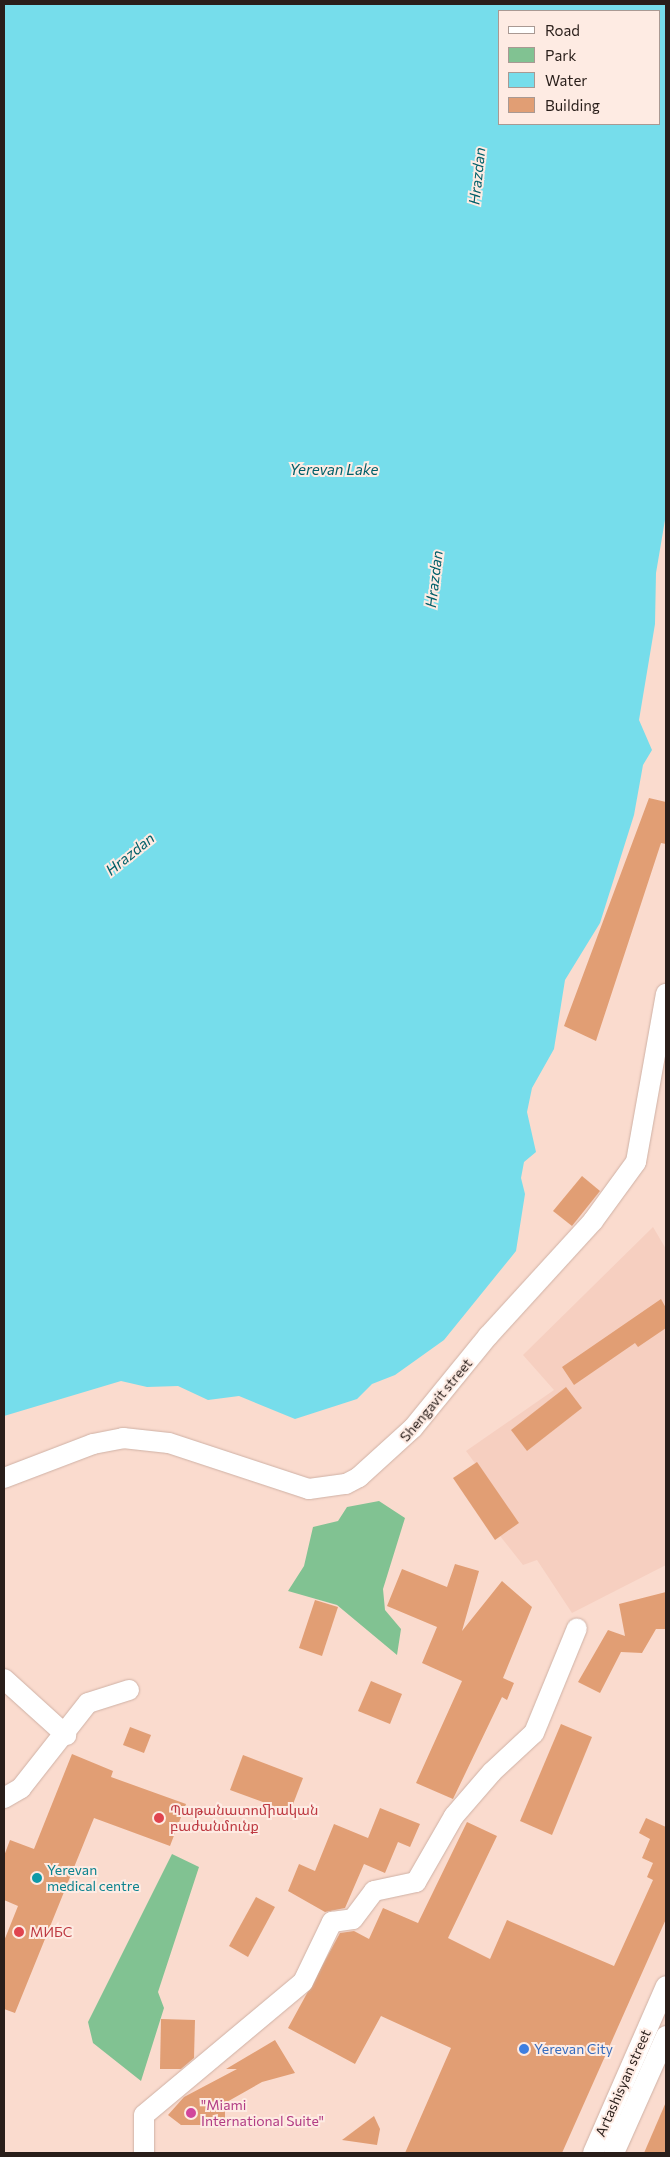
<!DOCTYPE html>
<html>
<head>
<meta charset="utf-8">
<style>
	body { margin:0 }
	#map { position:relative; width:670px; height:2157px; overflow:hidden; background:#fadbce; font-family:Commissioner,"Noto Sans Armenian",sans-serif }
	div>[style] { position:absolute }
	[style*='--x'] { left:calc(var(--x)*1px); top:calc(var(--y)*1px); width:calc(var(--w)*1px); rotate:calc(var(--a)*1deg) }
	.built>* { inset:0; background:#f6cfc0 }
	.green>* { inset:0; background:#81c292 }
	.water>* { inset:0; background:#76ddeb }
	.building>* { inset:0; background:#e19e74 }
	.roads { filter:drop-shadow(0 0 1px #cfb1a5) drop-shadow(0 0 1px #cfb1a5) }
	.minor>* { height:20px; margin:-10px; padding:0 10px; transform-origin:10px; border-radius:10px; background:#fff }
	.dots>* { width:14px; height:14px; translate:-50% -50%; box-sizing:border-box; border:2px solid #feebe3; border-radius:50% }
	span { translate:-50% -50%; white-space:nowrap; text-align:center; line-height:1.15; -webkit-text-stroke:4px #feebe3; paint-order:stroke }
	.street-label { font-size:14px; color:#291e1a }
	.health-label { font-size:14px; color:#be3a42 }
	.left { translate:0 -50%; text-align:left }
	.culture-label { font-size:14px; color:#0d838f }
	.shop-label { font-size:14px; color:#366cbe }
	.hotel-label { font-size:14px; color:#b23c85 }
	.water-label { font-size:15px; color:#005f69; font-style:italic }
	.frame { position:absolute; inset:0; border:5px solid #291e1a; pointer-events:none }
	.legend { position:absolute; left:498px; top:10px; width:162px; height:115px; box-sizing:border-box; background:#feebe3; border:1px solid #a99993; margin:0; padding:6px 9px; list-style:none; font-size:15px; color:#291e1a }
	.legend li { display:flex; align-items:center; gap:10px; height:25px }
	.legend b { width:25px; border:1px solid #a99993 }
</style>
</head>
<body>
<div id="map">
	<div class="built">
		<i style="clip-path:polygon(653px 1227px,666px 1249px,666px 1565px,572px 1613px,537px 1560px,523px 1565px,500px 1536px,519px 1523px,466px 1451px,554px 1390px,523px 1355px)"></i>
	</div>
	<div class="green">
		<i style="clip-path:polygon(379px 1501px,405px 1518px,383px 1589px,385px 1610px,401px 1629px,397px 1655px,337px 1605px,288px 1591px,304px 1566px,313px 1527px,338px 1521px,347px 1507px)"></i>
		<i style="clip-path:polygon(172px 1854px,199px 1867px,158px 1992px,164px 2008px,141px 2081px,93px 2043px,88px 2022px)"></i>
	</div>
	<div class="water">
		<i style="clip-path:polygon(evenodd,4px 4px,666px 4px,666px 514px,656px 573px,655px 624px,639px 720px,652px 750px,643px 765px,634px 815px,600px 923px,565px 980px,554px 1049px,532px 1088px,527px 1112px,536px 1152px,524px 1162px,521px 1178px,525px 1194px,516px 1251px,444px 1340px,395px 1375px,372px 1384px,357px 1399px,295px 1419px,239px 1396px,208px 1400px,178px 1386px,147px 1387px,121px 1381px,4px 1416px,4px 4px,499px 11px,659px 11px,659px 124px,499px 124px,499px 11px)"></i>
	</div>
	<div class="building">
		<i style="clip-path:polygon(649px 798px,666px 802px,666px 844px,661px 843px,596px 1041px,564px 1026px)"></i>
		<i style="clip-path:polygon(582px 1176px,600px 1191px,572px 1226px,553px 1211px)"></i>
		<i style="clip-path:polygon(661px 1299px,666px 1308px,666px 1328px,638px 1347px,635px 1343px,574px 1385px,562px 1367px)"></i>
		<i style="clip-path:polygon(566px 1387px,582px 1408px,527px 1451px,511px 1430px)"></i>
		<i style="clip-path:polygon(477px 1462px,519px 1523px,495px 1540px,453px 1478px)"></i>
		<i style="clip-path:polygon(455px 1564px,479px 1571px,462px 1631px,502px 1581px,532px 1607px,503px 1678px,514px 1683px,507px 1700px,502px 1697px,453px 1799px,416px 1783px,462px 1681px,422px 1663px,437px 1627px,387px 1606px,402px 1569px,447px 1587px)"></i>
		<i style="clip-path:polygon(666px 1592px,666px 1629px,656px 1629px,642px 1653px,621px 1652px,600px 1693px,578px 1682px,608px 1630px,625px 1636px,619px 1604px)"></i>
		<i style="clip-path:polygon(315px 1600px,338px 1607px,322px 1656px,299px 1648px)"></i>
		<i style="clip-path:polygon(371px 1681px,402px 1694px,390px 1724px,358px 1711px)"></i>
		<i style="clip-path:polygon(561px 1724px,592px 1737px,552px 1835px,520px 1821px)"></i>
		<i style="clip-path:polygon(130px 1727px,151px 1735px,144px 1753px,123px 1745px)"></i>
		<i style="clip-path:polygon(72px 1754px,113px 1771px,111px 1777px,186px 1804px,170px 1846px,94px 1818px,15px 2013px,4px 2009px,4px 1941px,18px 1906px,4px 1900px,4px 1856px,10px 1840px,34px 1849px)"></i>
		<i style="clip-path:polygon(243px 1755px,303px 1778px,290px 1812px,230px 1790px)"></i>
		<i style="clip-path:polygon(380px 1808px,420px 1824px,410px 1847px,398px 1842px,385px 1873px,364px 1864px,345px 1908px,325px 1912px,288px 1891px,299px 1864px,315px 1871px,334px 1824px,368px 1838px)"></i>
		<i style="clip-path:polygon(646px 1818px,666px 1827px,666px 1919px,562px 2153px,405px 2153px,451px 2048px,381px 2016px,355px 2064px,288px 2028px,340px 1933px,354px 1931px,369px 1939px,383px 1908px,418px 1923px,467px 1822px,497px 1836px,448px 1938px,490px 1959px,507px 1920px,614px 1966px,653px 1880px,647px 1877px,653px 1863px,642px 1858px,650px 1839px,639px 1833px)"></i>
		<i style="clip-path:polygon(256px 1897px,275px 1907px,248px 1957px,229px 1946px)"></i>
		<i style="clip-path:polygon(161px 2019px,195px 2020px,194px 2058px,181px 2069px,160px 2069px)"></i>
		<i style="clip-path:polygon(275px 2040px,295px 2073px,262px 2082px,225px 2103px,225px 2125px,181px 2125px,168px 2115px,184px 2097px,237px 2069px,226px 2069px)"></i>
		<i style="clip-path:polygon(666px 2102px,666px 2153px,644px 2153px)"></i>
		<i style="clip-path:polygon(374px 2116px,380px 2129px,377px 2145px,342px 2140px)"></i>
	</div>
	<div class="roads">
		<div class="minor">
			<i style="--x:4;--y:1478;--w:95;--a:-20.9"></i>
			<i style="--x:93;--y:1444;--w:31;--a:-11"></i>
			<i style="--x:123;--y:1438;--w:46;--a:6.2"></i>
			<i style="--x:169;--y:1443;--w:147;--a:18.2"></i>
			<i style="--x:309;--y:1489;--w:37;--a:-8"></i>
			<i style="--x:346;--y:1484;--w:15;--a:-28"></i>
			<i style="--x:359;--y:1477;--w:73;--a:-42.2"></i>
			<i style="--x:413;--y:1428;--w:119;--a:-50.8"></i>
			<i style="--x:488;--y:1336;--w:156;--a:-47.6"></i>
			<i style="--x:593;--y:1221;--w:73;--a:-53.9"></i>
			<i style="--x:636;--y:1162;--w:171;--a:-79.9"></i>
			<i style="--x:4;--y:1679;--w:84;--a:42.1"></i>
			<i style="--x:4;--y:1798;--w:20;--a:-30"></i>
			<i style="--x:21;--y:1788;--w:108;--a:-51.8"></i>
			<i style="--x:88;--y:1703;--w:43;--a:-17.6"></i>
			<i style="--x:144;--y:2153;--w:38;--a:-90"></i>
			<i style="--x:144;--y:2115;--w:207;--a:-39.9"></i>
			<i style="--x:303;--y:1982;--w:67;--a:-64.2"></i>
			<i style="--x:332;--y:1922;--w:21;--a:-8"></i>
			<i style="--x:353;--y:1919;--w:35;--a:-53"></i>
			<i style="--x:374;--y:1891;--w:43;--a:-12.1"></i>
			<i style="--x:416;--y:1882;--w:76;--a:-60.1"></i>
			<i style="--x:454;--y:1816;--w:58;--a:-49.2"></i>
			<i style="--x:492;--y:1772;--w:57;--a:-42.9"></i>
			<i style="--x:534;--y:1733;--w:113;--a:-67.7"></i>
			<i style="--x:593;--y:2153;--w:182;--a:-66.4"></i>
			<i style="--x:614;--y:2153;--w:128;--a:-66"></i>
		</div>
	</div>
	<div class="dots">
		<i style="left:159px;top:1818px;background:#e0444e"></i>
		<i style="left:37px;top:1878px;background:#0f9aa8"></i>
		<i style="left:19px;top:1932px;background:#e0444e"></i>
		<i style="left:524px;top:2049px;background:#3f7fe0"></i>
		<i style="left:191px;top:2113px;background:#d1479c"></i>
	</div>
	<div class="street-label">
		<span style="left:436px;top:1400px;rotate:-50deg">Shengavit street</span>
		<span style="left:623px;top:2083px;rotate:-66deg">Artashisyan street</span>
	</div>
	<div class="health-label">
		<span class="left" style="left:170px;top:1818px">Պաթանատոմիական<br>բաժանմունք</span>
		<span class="left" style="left:30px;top:1932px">МИБС</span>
	</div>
	<div class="culture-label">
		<span class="left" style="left:47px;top:1878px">Yerevan<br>medical centre</span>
	</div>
	<div class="shop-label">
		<span class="left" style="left:534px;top:2049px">Yerevan City</span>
	</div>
	<div class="hotel-label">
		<span class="left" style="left:201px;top:2113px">"Miami<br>International Suite"</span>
	</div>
	<div class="water-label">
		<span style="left:477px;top:176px;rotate:-84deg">Hrazdan</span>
		<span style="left:334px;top:470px">Yerevan Lake</span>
		<span style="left:434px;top:579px;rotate:-83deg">Hrazdan</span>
		<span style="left:130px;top:854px;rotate:-39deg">Hrazdan</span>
	</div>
	<div class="frame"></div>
	<ul class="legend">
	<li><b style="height:6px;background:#fff"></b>Road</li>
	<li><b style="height:14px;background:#81c292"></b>Park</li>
	<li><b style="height:14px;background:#76ddeb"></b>Water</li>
	<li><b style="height:14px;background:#e19e74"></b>Building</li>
	</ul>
</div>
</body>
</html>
